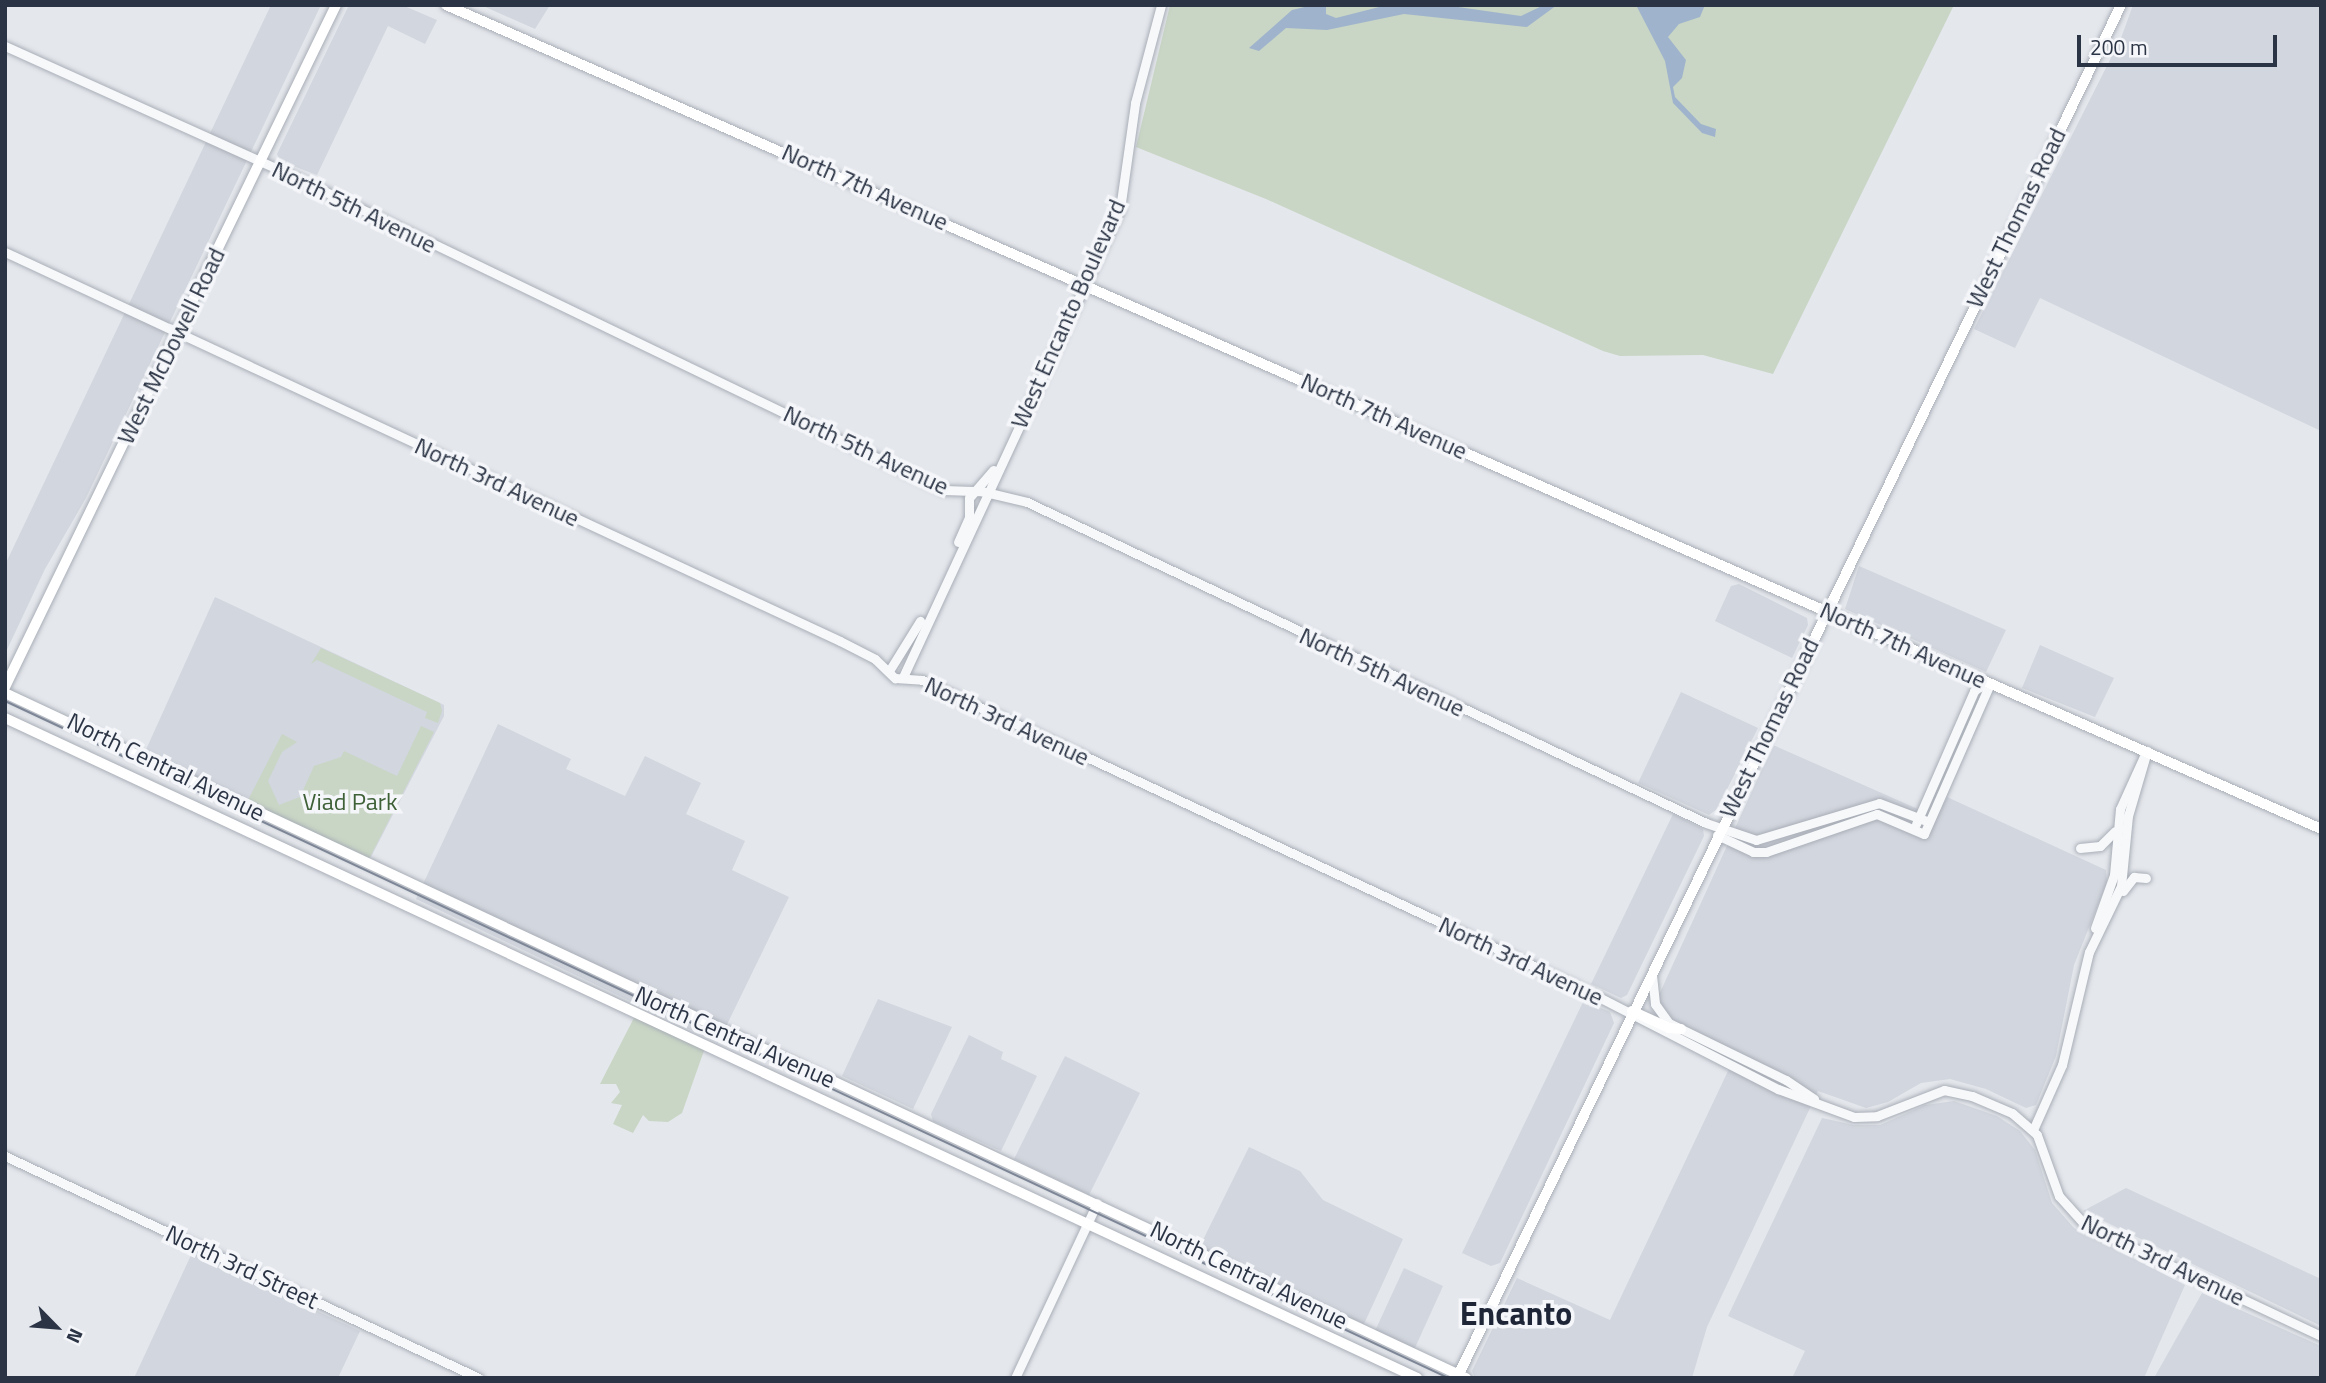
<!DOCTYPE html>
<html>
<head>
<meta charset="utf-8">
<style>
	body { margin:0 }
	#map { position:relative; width:2326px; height:1383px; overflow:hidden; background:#e4e7ec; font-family:"Titillium Web",sans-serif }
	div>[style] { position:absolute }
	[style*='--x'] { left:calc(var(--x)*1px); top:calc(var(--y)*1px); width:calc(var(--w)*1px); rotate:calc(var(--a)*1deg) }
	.built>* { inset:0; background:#d2d6de }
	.green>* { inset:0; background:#c9d6c5 }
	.water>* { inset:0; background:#9fb4cc }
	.roads { filter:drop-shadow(0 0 2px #a9aeb7) drop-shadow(0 0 2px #a9aeb7) }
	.minor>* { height:9px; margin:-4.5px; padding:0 4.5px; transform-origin:4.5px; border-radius:4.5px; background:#f7f8fa }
	.major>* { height:10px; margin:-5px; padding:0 5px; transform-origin:5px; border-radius:5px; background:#fff }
	.tram>* { height:2px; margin:-1px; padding:0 1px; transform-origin:1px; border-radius:1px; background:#7d8696 }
	span { translate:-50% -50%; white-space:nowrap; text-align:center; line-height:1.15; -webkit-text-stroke:7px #f4f6f9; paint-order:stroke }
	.street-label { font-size:24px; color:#2b3445 }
	.park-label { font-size:24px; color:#3f6138 }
	.district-label { font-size:32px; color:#1d2536; font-weight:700 }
	.frame { position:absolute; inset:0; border:7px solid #2b3445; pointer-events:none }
	.north { position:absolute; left:21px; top:1292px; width:70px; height:70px; -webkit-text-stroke:5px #f4f6f9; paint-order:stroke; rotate:115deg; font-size:19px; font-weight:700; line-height:28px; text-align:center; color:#2b3445 }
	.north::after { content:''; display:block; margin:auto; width:24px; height:32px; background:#2b3445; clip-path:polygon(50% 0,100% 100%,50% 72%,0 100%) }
	.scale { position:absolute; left:2077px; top:35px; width:200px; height:32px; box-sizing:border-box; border:4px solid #2b3445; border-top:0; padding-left:9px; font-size:21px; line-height:24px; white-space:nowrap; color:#2b3445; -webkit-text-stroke:5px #f4f6f9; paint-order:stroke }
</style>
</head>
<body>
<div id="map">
	<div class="built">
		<i style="clip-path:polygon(271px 5px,321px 5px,86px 498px,45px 569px,5px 654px,5px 565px)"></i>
		<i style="clip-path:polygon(349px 5px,402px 5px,437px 20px,425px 44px,388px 26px,317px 175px,280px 161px,277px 154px)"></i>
		<i style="clip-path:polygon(481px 5px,550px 5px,535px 29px)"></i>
		<i style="clip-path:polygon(2133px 5px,2321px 5px,2321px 431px,2040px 298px,2015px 348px,1974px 329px,2121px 38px)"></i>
		<i style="clip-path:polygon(1859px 566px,2006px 630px,1986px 672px,1845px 609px)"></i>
		<i style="clip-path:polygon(1739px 584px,1807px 618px,1808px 625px,1792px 658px,1715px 621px,1731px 586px)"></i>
		<i style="clip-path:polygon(215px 597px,444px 705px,444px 716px,371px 857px,144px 754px)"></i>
		<i style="clip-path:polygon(2040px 645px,2114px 678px,2095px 717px,2022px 688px)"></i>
		<i style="clip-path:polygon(1681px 692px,1758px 728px,1717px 809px,1709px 815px,1638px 783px)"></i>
		<i style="clip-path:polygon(498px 724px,571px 759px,566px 769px,625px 796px,645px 756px,701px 783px,686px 814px,745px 841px,732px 870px,789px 897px,718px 1043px,416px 899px)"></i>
		<i style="clip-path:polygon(1773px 745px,1936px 817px,1947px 797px,2106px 870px,2107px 882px,2074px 965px,2056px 1056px,2036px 1105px,2026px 1108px,1986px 1089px,1950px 1079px,1921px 1083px,1888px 1102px,1866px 1108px,1818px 1091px,1707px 1327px,1692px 1378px,1475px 1378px,1472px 1371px,1517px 1278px,1610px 1320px,1737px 1052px,1668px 1018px,1658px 997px)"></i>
		<i style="clip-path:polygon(1673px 814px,1703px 829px,1704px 836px,1627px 995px,1621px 998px,1591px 984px)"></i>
		<i style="clip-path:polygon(878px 999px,952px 1027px,913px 1109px,842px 1076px)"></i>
		<i style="clip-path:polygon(1584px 1000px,1610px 1012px,1614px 1023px,1500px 1263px,1491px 1266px,1462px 1253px)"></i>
		<i style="clip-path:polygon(969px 1035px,1003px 1052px,1001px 1059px,1037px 1076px,1001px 1151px,933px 1121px,931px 1114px)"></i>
		<i style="clip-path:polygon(1065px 1056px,1140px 1093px,1089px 1195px,1014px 1159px)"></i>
		<i style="clip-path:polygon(1954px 1101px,1997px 1116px,2020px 1131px,2035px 1150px,2052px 1203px,2074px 1228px,2185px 1285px,2144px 1378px,1792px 1378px,1805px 1351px,1728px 1316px,1822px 1118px,1854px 1125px,1880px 1125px,1925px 1105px)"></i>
		<i style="clip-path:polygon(1249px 1147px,1300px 1171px,1323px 1200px,1403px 1239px,1364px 1324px,1203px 1250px,1201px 1244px)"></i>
		<i style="clip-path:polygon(2126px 1188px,2321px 1279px,2321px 1326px,2083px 1211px)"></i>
		<i style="clip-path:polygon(192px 1253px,360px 1331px,338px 1378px,134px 1378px)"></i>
		<i style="clip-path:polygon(1404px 1268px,1443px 1286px,1414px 1350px,1375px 1331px)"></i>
		<i style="clip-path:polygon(2202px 1293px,2321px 1346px,2321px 1378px,2154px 1378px)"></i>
	</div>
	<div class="green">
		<i style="clip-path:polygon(1170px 5px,1954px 5px,1773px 374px,1703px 355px,1620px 356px,1603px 351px,1266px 199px,1136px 147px)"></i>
		<i style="clip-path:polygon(321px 648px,440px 703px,442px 711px,438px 723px,425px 718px,427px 712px,317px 660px,311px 664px)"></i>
		<i style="clip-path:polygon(421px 726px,434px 732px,369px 859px,247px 802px,282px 734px,297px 742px,282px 752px,268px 781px,279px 805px,300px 797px,314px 766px,341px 757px,344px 751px,397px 776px)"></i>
		<i style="clip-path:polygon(637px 1012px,706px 1045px,682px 1113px,668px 1122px,649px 1121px,643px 1115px,633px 1133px,613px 1124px,622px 1105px,611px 1103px,620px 1092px,616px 1084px,600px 1084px)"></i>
	</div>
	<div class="water">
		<i style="clip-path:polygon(1313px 5px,1326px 5px,1326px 14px,1336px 18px,1387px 5px,1444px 5px,1521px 16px,1544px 5px,1557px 5px,1527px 27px,1404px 14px,1327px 30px,1286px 28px,1259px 51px,1249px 48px,1292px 10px)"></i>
		<i style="clip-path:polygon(1636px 5px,1705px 5px,1700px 17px,1679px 24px,1668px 37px,1686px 60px,1682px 78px,1673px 87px,1675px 97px,1701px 124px,1716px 129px,1715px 137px,1702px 133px,1673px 103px,1665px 61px)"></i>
	</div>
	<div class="roads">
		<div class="minor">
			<i style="--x:5;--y:46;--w:318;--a:24.3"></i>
			<i style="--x:295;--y:177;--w:721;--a:25.75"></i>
			<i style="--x:944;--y:490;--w:37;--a:2"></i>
			<i style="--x:981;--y:491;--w:47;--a:13.4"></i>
			<i style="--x:1027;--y:502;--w:751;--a:25.3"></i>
			<i style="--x:1706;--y:823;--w:53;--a:18.8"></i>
			<i style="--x:1756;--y:840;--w:128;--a:-16.7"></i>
			<i style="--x:1879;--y:803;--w:53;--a:20.8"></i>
			<i style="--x:5;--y:252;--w:921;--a:24.98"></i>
			<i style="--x:840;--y:641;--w:39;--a:27"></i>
			<i style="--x:875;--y:659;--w:28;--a:44"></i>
			<i style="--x:895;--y:678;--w:27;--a:4"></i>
			<i style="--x:922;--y:680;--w:734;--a:25.06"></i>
			<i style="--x:1587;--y:991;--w:215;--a:27.2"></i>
			<i style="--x:1778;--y:1089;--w:81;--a:20.2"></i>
			<i style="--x:1854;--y:1117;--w:23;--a:-2"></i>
			<i style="--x:1877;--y:1116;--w:72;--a:-21.2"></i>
			<i style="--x:1944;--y:1090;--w:29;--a:12"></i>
			<i style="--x:1972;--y:1096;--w:43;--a:23"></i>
			<i style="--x:2012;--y:1113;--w:33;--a:41"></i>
			<i style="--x:2037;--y:1135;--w:65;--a:70.2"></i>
			<i style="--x:2059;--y:1196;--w:39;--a:48"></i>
			<i style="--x:2085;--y:1225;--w:261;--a:25.2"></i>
			<i style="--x:958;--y:542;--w:27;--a:-66"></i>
			<i style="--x:969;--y:517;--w:19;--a:-90"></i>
			<i style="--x:969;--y:498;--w:37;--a:-49"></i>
			<i style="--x:889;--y:671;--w:59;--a:-58.2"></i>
			<i style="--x:903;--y:677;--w:516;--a:-65.12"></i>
			<i style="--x:1120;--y:209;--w:107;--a:-81.9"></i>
			<i style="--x:1135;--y:103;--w:101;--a:-75.1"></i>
			<i style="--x:1916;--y:824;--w:145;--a:-66.4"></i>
			<i style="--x:1974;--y:691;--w:15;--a:-37"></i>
			<i style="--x:1717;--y:835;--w:40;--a:25"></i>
			<i style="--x:1753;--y:852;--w:13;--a:0"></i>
			<i style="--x:1766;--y:852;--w:117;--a:-18.9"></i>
			<i style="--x:1877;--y:814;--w:51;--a:23.1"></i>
			<i style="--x:1924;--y:834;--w:164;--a:-66.3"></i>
			<i style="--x:2080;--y:848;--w:20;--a:-6"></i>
			<i style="--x:2100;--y:846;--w:21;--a:-45"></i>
			<i style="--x:2123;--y:891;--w:18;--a:-52"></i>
			<i style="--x:2134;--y:877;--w:12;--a:5"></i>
			<i style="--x:2095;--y:928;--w:56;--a:-70.3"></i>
			<i style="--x:2114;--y:875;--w:66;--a:-84.8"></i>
			<i style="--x:2120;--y:809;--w:63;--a:-65.5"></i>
			<i style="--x:1652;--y:975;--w:29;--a:84"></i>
			<i style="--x:1655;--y:1004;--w:24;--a:54"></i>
			<i style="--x:1669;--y:1023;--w:130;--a:26"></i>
			<i style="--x:1786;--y:1080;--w:34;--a:34"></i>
			<i style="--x:2033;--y:1130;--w:71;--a:-66"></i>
			<i style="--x:2062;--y:1065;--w:116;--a:-76.6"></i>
			<i style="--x:2089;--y:952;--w:73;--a:-64.1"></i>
			<i style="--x:2121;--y:886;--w:70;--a:-84.3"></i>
			<i style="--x:2128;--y:816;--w:68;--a:-73.7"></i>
			<i style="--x:5;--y:1156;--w:523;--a:25.1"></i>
			<i style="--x:1015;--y:1378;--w:193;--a:-64.9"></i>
		</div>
		<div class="major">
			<i style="--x:446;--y:5;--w:2048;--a:23.72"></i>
			<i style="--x:5;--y:687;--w:758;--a:-64.11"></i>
			<i style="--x:5;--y:693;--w:1614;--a:25.12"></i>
			<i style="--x:5;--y:718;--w:1559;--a:25.05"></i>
			<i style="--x:1632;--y:1011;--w:41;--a:24.7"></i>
			<i style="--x:1669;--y:1028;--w:12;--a:5"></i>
			<i style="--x:1457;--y:1378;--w:1525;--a:-64.19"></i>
		</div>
	</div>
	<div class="tram">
		<i style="--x:5;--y:701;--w:1594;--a:25.13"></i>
	</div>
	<div class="street-label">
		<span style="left:865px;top:187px;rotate:24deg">North 7th Avenue</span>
		<span style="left:354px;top:207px;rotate:26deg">North 5th Avenue</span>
		<span style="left:2016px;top:218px;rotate:-64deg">West Thomas Road</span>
		<span style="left:1068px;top:314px;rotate:-66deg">West Encanto Boulevard</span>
		<span style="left:171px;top:346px;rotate:-64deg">West McDowell Road</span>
		<span style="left:1384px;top:416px;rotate:24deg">North 7th Avenue</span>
		<span style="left:866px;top:450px;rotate:25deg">North 5th Avenue</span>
		<span style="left:497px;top:482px;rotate:25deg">North 3rd Avenue</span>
		<span style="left:1903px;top:645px;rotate:24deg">North 7th Avenue</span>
		<span style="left:1382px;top:672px;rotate:25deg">North 5th Avenue</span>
		<span style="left:1007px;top:721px;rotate:25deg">North 3rd Avenue</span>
		<span style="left:1769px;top:728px;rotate:-64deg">West Thomas Road</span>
		<span style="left:166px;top:767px;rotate:26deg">North Central Avenue</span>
		<span style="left:1521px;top:961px;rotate:25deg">North 3rd Avenue</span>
		<span style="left:735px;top:1037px;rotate:24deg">North Central Avenue</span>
		<span style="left:2163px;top:1260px;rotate:26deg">North 3rd Avenue</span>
		<span style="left:242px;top:1267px;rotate:25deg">North 3rd Street</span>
		<span style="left:1249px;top:1275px;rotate:26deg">North Central Avenue</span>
	</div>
	<div class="park-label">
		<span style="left:350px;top:802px">Viad Park</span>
	</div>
	<div class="district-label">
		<span style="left:1516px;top:1313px">Encanto</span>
	</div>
	<div class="frame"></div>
	<div class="north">N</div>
	<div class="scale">200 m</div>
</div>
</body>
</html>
